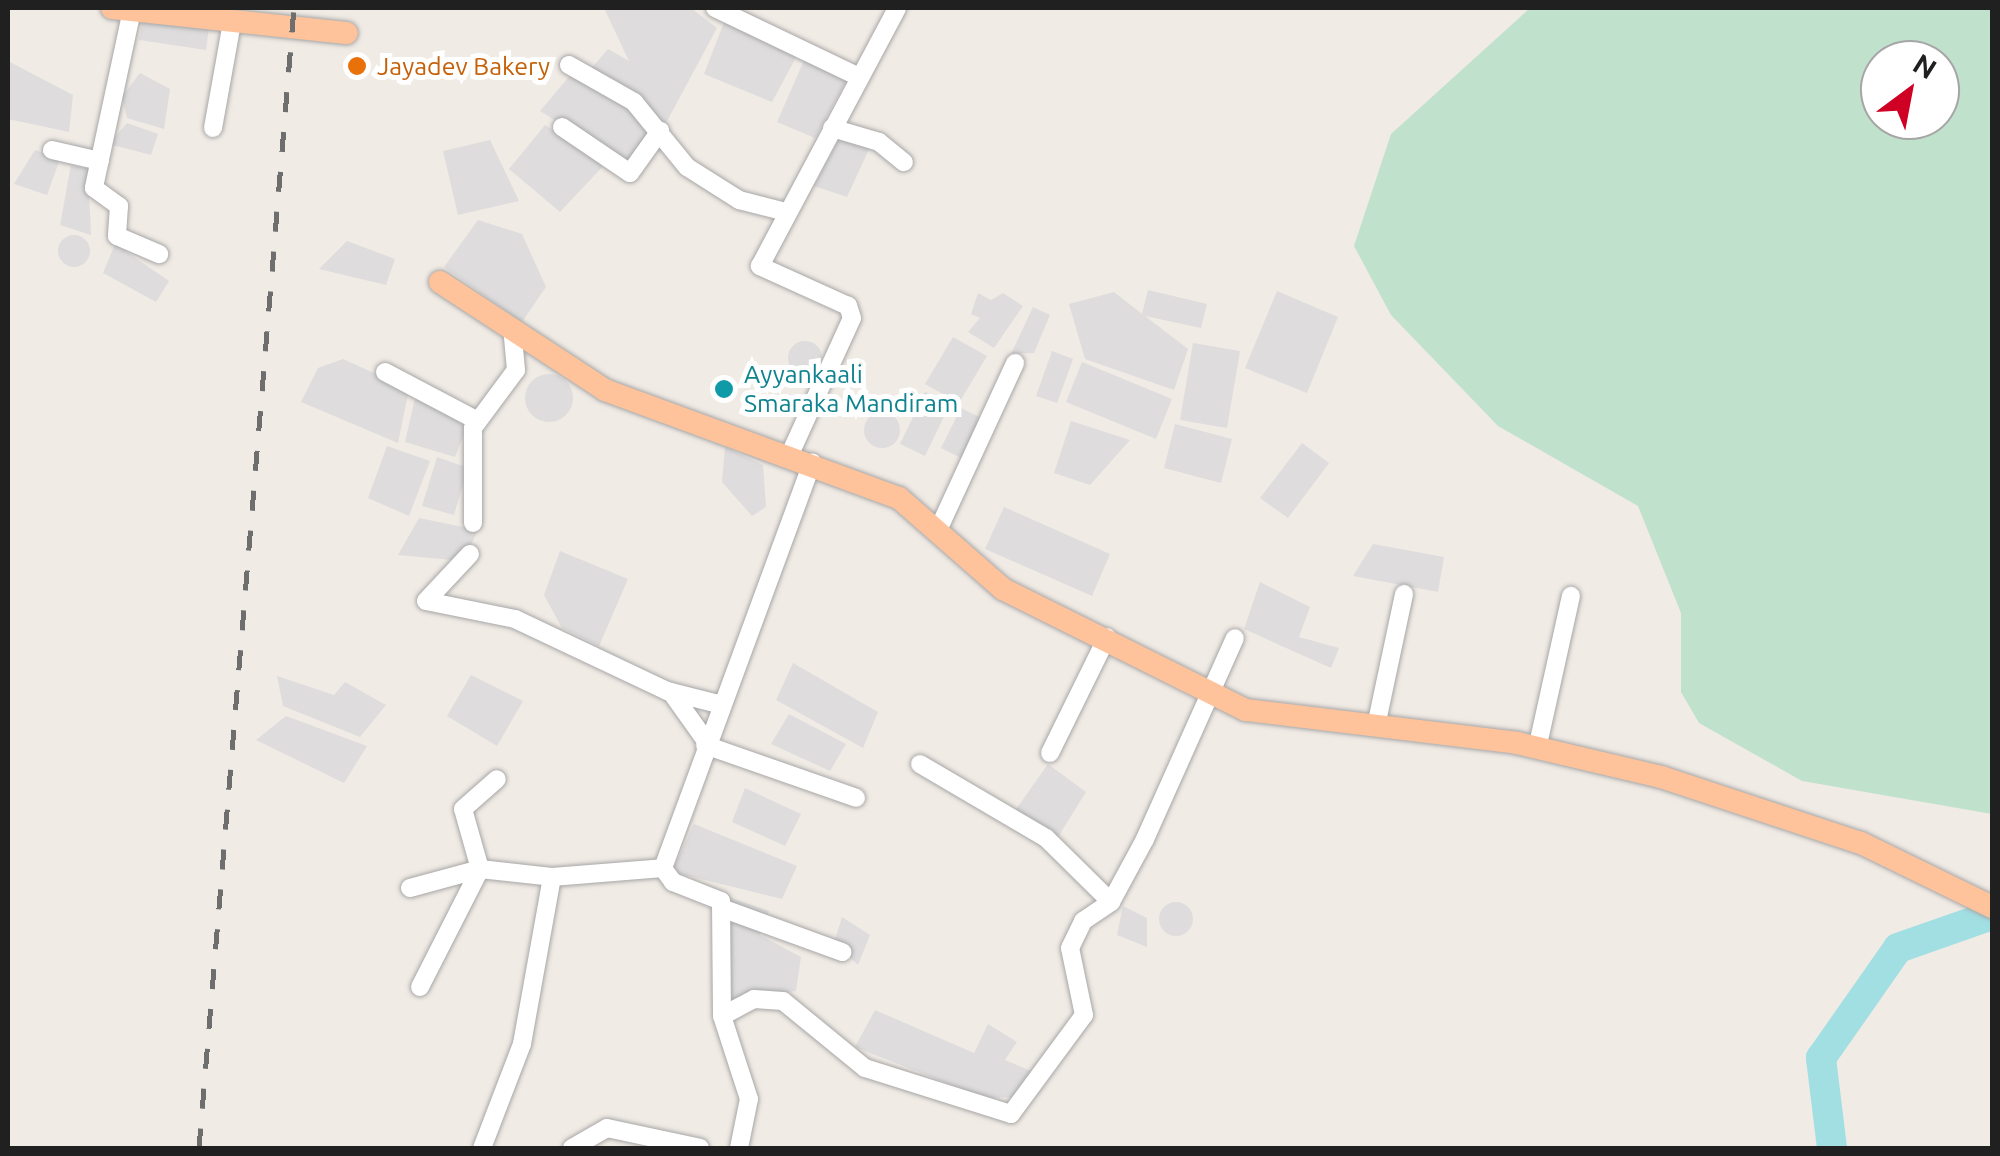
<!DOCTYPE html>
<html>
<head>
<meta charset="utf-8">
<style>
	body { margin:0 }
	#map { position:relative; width:2000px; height:1156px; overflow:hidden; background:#f1ebe5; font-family:Ubuntu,sans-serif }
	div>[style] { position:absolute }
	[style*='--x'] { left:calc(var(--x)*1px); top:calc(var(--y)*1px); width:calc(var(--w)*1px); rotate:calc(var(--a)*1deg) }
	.residential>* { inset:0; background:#dedcdd }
	.round { border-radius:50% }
	.wetland>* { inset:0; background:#c0e1cc }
	.river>* { height:30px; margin:-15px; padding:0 15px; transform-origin:15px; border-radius:15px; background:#a1dfe3 }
	.roads { filter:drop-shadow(0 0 2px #a7a7a7) drop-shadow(0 0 2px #a7a7a7) }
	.minor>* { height:18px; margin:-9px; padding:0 9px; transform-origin:9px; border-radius:9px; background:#fff }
	.major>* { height:22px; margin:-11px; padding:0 11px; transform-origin:11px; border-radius:11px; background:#ffc39c }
	.rail>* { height:5px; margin-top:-2.5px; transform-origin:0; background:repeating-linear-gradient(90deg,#6e6e6e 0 20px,transparent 0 40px) }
	.dots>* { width:28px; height:28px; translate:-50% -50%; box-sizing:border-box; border:5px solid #fff; border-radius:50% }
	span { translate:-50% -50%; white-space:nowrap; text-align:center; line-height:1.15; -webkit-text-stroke:10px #fff; paint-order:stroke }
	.food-label { font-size:25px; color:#c56008 }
	.left { translate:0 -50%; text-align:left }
	.culture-label { font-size:25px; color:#0d838f }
	.frame { position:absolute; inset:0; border:10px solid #202020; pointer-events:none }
	.north { position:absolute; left:1860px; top:40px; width:100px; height:100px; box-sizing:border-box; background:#fff; border:2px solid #a6a6a6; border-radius:50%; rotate:32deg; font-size:28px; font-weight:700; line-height:40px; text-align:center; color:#202020 }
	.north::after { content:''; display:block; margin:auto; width:35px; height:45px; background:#cf0024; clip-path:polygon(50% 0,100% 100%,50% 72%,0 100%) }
</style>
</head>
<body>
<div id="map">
	<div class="residential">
		<i style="clip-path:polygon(604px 8px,691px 8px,717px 28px,665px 125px,589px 71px,608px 49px,629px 61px)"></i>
		<i style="clip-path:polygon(726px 17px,800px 50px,772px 102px,704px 74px)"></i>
		<i style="clip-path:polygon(143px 18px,209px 27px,206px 50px,139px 40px)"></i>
		<i style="clip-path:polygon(805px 58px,847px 79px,815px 138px,777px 122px)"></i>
		<i style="clip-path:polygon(8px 61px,73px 95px,69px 132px,8px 119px)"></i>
		<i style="clip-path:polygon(573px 72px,630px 104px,653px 131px,630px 166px,540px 111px)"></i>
		<i style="clip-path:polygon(140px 73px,170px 89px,164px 129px,127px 118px,122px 97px)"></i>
		<i style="clip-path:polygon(127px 123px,158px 134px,151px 155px,109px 144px)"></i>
		<i style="clip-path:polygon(545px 125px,606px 163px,560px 212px,509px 169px)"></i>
		<i style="clip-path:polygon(841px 135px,871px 145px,847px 197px,814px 186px)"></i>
		<i style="clip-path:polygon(490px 140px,519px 201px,458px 215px,443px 151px)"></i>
		<i style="clip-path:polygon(35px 150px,60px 159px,47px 195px,14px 184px)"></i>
		<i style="clip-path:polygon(71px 165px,88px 169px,91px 235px,60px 225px)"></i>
		<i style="clip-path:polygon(478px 220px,522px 234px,546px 287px,522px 322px,444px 267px)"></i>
		<i class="round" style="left:58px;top:235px;width:32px;height:32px"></i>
		<i style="clip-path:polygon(347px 241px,395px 259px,386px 285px,319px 269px)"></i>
		<i style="clip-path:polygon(115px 244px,169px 281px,156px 302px,103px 273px)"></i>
		<i style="clip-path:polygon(1148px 290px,1207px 304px,1201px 328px,1145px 316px,1188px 349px,1174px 390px,1085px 359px,1069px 304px,1114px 292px,1142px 314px)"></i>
		<i style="clip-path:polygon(1277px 291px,1338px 317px,1307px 393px,1245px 368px)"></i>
		<i style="clip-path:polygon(978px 293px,991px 300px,1003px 293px,1023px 306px,994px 348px,968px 332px,980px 318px,971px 314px)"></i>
		<i style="clip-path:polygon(1033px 307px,1050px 315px,1034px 353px,1011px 354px)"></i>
		<i style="clip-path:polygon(953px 337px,987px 356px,959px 403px,925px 384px)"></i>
		<i class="round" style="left:788px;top:341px;width:34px;height:34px"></i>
		<i style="clip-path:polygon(1193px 343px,1240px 351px,1227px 428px,1180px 420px)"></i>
		<i style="clip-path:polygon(1052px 351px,1073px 359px,1057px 403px,1036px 396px)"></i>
		<i style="clip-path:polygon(343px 359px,409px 389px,398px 443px,301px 402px,318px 368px)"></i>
		<i style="clip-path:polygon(1082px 362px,1172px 399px,1156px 439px,1066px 402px)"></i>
		<i class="round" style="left:525px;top:374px;width:48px;height:48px"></i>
		<i style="clip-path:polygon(925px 392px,950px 404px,925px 456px,900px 444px)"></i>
		<i style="clip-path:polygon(415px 398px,469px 422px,455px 457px,405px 442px)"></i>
		<i style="clip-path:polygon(961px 408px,981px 418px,961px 458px,941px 448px)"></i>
		<i class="round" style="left:864px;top:412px;width:36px;height:36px"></i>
		<i style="clip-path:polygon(1071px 421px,1130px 440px,1090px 485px,1054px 473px)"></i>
		<i style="clip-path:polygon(1175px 424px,1232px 439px,1221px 483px,1164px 468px)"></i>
		<i style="clip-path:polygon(1302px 443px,1329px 463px,1288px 518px,1260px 498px)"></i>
		<i style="clip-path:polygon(387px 446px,430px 461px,409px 516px,368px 498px)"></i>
		<i style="clip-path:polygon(725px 447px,763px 465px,766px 507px,752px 516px,722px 482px)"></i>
		<i style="clip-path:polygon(437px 457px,468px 468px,454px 515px,422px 506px)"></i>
		<i style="clip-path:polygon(1004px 507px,1110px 554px,1092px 596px,985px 549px)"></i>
		<i style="clip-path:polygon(419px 518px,478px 530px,463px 561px,398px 555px)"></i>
		<i style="clip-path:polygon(1373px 544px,1444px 557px,1438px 592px,1353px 576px)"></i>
		<i style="clip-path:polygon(560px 551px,628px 579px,599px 646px,562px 628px,544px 595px)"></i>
		<i style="clip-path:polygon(1260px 582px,1310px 607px,1299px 637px,1339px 648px,1331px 668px,1244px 629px)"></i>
		<i style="clip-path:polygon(793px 663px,878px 712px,863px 748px,776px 700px)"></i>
		<i style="clip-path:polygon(471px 675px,523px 701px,497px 746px,447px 716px)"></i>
		<i style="clip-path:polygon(277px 676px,334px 695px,345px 682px,386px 705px,360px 737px,283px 706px)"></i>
		<i style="clip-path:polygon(789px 714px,846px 744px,830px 771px,771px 744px)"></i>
		<i style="clip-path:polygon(286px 716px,367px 746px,344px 783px,256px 740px)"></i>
		<i style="clip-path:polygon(1048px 764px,1086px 792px,1053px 845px,1012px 815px)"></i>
		<i style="clip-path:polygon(745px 788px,801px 814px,785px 846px,732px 822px)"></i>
		<i style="clip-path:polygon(694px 824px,797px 866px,782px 899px,672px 872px)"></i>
		<i style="clip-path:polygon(729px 897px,769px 911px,760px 935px,801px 957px,796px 991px,731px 999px,724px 988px)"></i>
		<i class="round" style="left:1159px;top:902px;width:34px;height:34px"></i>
		<i style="clip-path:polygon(1123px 906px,1147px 918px,1147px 947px,1117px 935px)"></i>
		<i style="clip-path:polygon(842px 917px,870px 935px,858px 965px,834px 943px)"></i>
		<i style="clip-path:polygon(875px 1010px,974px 1053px,988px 1024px,1017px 1042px,1005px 1060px,1031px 1071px,1019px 1097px,985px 1098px,855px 1047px)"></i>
	</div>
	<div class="wetland">
		<i style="clip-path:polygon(evenodd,1530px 8px,1992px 8px,1992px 814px,1802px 781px,1699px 723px,1681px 692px,1681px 613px,1638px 506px,1498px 426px,1391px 315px,1354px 246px,1391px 134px,1530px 8px,1880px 60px,1940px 60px,1940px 120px,1880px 120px,1880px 60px)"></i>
	</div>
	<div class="river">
		<i style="--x:1832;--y:1148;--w:91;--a:-97"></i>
		<i style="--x:1821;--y:1058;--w:134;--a:-55"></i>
		<i style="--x:1898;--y:948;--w:100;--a:-19.3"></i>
	</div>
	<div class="roads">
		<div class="minor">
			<i style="--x:715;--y:8;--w:157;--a:25.6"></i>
			<i style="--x:132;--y:10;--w:182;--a:102.1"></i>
			<i style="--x:94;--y:188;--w:31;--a:36"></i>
			<i style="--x:119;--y:206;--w:30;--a:94"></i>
			<i style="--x:117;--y:236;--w:46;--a:23.2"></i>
			<i style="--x:569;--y:65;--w:75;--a:29.6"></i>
			<i style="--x:634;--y:102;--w:84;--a:50.8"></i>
			<i style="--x:687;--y:167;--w:62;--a:32.4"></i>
			<i style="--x:739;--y:200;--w:49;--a:14.3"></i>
			<i style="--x:562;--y:127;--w:82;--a:34.1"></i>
			<i style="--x:630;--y:173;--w:52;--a:-54.5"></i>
			<i style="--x:213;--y:128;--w:108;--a:-79.8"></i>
			<i style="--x:832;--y:128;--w:49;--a:16.6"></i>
			<i style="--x:879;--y:142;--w:32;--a:39"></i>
			<i style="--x:52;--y:150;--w:49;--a:12.9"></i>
			<i style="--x:385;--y:372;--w:105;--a:27.8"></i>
			<i style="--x:790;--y:454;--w:149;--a:-65.5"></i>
			<i style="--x:852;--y:318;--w:13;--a:-108"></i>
			<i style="--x:848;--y:306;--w:97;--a:-155.6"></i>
			<i style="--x:760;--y:266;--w:292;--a:-62"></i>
			<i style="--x:473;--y:523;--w:95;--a:-90"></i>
			<i style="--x:473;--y:428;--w:72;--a:-53.4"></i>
			<i style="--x:516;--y:370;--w:43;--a:-95.3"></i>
			<i style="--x:938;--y:530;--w:184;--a:-65.2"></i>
			<i style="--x:470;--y:554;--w:64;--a:133.1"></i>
			<i style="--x:426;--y:601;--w:91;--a:11.4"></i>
			<i style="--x:515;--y:619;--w:168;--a:25.3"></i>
			<i style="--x:667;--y:691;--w:53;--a:14.3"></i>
			<i style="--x:671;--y:692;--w:60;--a:54.5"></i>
			<i style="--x:1376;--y:726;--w:135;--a:-78"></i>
			<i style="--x:705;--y:745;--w:160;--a:19.3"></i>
			<i style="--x:1537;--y:749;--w:157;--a:-77.5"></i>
			<i style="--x:1050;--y:753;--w:129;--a:-63.8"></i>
			<i style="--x:920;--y:764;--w:146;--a:30.4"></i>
			<i style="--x:1046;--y:838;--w:91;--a:44.6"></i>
			<i style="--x:552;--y:877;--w:111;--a:-4.6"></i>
			<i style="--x:410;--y:888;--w:73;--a:-15.2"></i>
			<i style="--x:480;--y:869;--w:62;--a:-105.8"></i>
			<i style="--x:463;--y:809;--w:45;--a:-41.4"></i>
			<i style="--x:724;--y:909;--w:126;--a:20"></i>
			<i style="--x:420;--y:987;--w:132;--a:-63"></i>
			<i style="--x:480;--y:869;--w:72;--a:6.3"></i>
			<i style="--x:552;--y:877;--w:170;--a:100.2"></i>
			<i style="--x:522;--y:1044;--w:111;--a:111"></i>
			<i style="--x:722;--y:1016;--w:115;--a:-90.5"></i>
			<i style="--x:721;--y:901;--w:52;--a:-158.4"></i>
			<i style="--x:673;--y:882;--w:17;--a:-126"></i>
			<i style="--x:663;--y:868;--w:432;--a:-69.8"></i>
			<i style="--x:572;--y:1148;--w:40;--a:-29.7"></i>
			<i style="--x:607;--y:1128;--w:95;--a:12.1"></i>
			<i style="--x:739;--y:1148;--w:50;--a:-78.5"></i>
			<i style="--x:749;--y:1099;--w:87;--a:-108"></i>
			<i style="--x:722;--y:1016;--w:36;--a:-28"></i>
			<i style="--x:754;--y:999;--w:29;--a:4"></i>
			<i style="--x:783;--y:1001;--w:106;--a:39.3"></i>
			<i style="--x:865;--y:1068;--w:153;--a:17.5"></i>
			<i style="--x:1011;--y:1114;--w:123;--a:-53.6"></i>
			<i style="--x:1084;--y:1015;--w:68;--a:-101.8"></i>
			<i style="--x:1070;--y:948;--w:30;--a:-64"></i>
			<i style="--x:1083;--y:921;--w:34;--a:-34"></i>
			<i style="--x:1111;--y:902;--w:72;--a:-61.6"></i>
			<i style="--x:1145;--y:839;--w:220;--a:-65.9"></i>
		</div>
		<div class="major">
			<i style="--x:112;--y:8;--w:236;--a:6.1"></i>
			<i style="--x:440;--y:282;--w:197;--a:33.2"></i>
			<i style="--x:605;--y:390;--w:313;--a:20.2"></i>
			<i style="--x:899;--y:498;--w:138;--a:41.2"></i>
			<i style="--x:1003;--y:589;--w:271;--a:26.5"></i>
			<i style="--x:1246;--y:710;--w:273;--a:6.9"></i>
			<i style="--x:1517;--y:743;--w:148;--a:13.3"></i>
			<i style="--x:1661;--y:777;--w:211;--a:18.3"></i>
			<i style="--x:1861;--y:843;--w:146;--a:26"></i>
		</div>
	</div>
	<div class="rail">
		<i style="--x:199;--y:1148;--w:1144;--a:-85.24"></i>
	</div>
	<div class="dots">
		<i style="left:357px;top:66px;background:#e8710a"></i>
		<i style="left:724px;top:389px;background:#0f9aa8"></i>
	</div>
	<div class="food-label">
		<span class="left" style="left:377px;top:66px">Jayadev Bakery</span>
	</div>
	<div class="culture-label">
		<span class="left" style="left:744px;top:389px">Ayyankaali<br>Smaraka Mandiram</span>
	</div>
	<div class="frame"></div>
	<div class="north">N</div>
</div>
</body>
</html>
